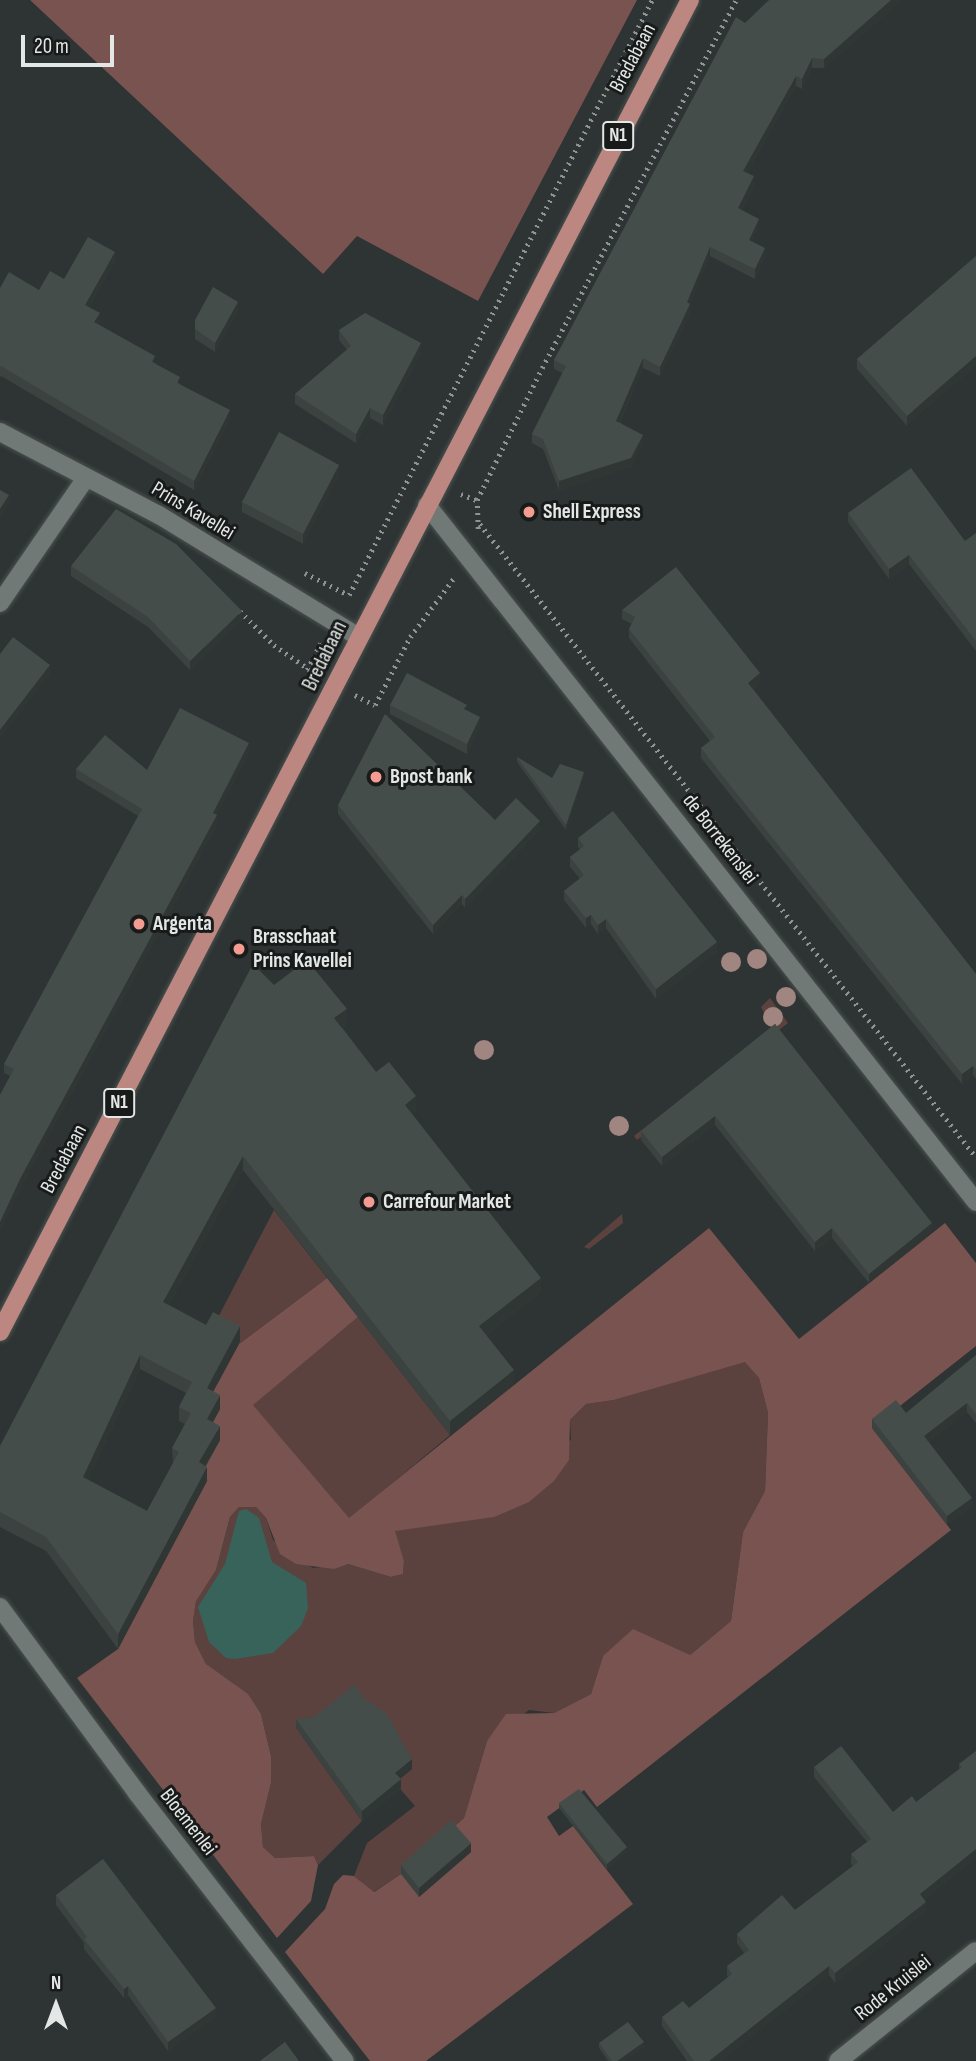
<!DOCTYPE html>
<html>
<head>
<meta charset="utf-8">
<style>
	body { margin:0 }
	#map { position:relative; width:976px; height:2061px; overflow:hidden; background:#2d3433; font-family:"Sofia Sans Condensed",sans-serif }
	div>[style] { position:absolute }
	[style*='--x'] { left:calc(var(--x)*1px); top:calc(var(--y)*1px); width:calc(var(--w)*1px); rotate:calc(var(--a)*1deg) }
	.green>* { inset:0; background:#5b423f }
	.forest>* { inset:0; background:#78534f }
	.water>* { inset:0; background:#38635b }
	.path>* { height:4.5px; margin-top:-2.25px; transform-origin:0; background:repeating-linear-gradient(90deg,#8e9493 0 2px,transparent 0 7px) }
	.roads { filter:drop-shadow(0 0 2px #4b514f) drop-shadow(0 0 2px #4b514f) }
	.minor>* { height:18px; margin:-9px; padding:0 9px; transform-origin:9px; border-radius:9px; background:#717977 }
	.major>* { height:18px; margin:-9px; padding:0 9px; transform-origin:9px; border-radius:9px; background:#bb8780 }
	.trees>* { width:20px; height:20px; margin:-10px; border-radius:50%; background:#a08581 }
	.wall>* { inset:0; background:#3b4240 }
	.shaded-wall>* { inset:0; background:#303634 }
	.building>* { inset:0; background:#454d4b }
	.dots>* { width:19px; height:19px; translate:-50% -50%; box-sizing:border-box; border:4px solid #181b1a; border-radius:50% }
	span { translate:-50% -50%; white-space:nowrap; text-align:center; line-height:1.15; -webkit-text-stroke:6px #181b1a; paint-order:stroke }
	.shield-label span { padding:2px 5px; background:#181b1a; border:2px solid; border-radius:5px; -webkit-text-stroke-width:0 }
	.shield-label { font-size:19px; color:#e3e8e7; font-weight:700 }
	.street-label { font-size:21px; color:#e3e8e7 }
	.poi-label { font-size:21px; color:#e3e8e7; font-weight:700 }
	.left { translate:0 -50%; text-align:left }
	.north { position:absolute; left:21px; top:1970px; width:70px; height:70px; -webkit-text-stroke:5px #181b1a; paint-order:stroke; rotate:0deg; font-size:19px; font-weight:700; line-height:28px; text-align:center; color:#e3e8e7 }
	.north::after { content:''; display:block; margin:auto; width:24px; height:32px; background:#e3e8e7; clip-path:polygon(50% 0,100% 100%,50% 72%,0 100%) }
	.scale { position:absolute; left:21px; top:35px; width:93px; height:32px; box-sizing:border-box; border:4px solid #e3e8e7; border-top:0; padding-left:9px; font-size:21px; line-height:24px; white-space:nowrap; color:#e3e8e7; -webkit-text-stroke:5px #181b1a; paint-order:stroke }
</style>
</head>
<body>
<div id="map">
	<div class="green">
		<i style="clip-path:polygon(770px 998px,788px 1023px,637px 1140px,634px 1136px,772px 1028px,761px 1007px)"></i>
		<i style="clip-path:polygon(274px 1210px,327px 1278px,239px 1344px,213px 1327px)"></i>
		<i style="clip-path:polygon(622px 1214px,623px 1223px,589px 1249px,584px 1247px)"></i>
		<i style="clip-path:polygon(358px 1317px,450px 1435px,349px 1519px,252px 1405px)"></i>
		<i style="clip-path:polygon(745px 1361px,759px 1378px,768px 1413px,765px 1491px,743px 1532px,731px 1621px,690px 1655px,603px 1656px,591px 1694px,554px 1713px,529px 1710px,487px 1741px,464px 1818px,401px 1874px,373px 1892px,354px 1876px,367px 1843px,415px 1806px,395px 1783px,302px 1736px,362px 1821px,318px 1865px,314px 1856px,275px 1858px,263px 1847px,261px 1824px,271px 1783px,271px 1756px,261px 1714px,206px 1664px,195px 1642px,193px 1621px,196px 1600px,216px 1570px,230px 1517px,239px 1507px,256px 1507px,266px 1518px,273px 1540px,313px 1568px,348px 1564px,391px 1577px,403px 1574px,404px 1561px,394px 1531px,571px 1440px,570px 1420px,586px 1404px,614px 1400px)"></i>
	</div>
	<div class="forest">
		<i style="clip-path:polygon(30px 0,637px 0,478px 301px,357px 236px,323px 274px)"></i>
		<i style="clip-path:polygon(945px 1223px,976px 1263px,976px 1346px,872px 1428px,951px 1530px,597px 1807px,584px 1790px,547px 1817px,559px 1836px,573px 1826px,633px 1904px,426px 2061px,370px 2061px,285px 1952px,325px 1909px,334px 1884px,343px 1875px,354px 1876px,374px 1892px,401px 1874px,464px 1818px,487px 1741px,506px 1714px,554px 1713px,591px 1694px,603px 1656px,633px 1629px,690px 1655px,731px 1621px,743px 1532px,765px 1491px,768px 1413px,759px 1378px,745px 1362px,614px 1400px,586px 1404px,570px 1420px,569px 1460px,554px 1481px,529px 1502px,494px 1517px,395px 1531px,404px 1561px,403px 1574px,391px 1577px,348px 1564px,334px 1569px,296px 1564px,280px 1554px,266px 1518px,256px 1507px,239px 1507px,230px 1517px,216px 1570px,196px 1601px,193px 1621px,195px 1642px,206px 1664px,248px 1694px,261px 1714px,271px 1756px,271px 1783px,261px 1824px,263px 1847px,275px 1858px,314px 1856px,318px 1865px,311px 1901px,277px 1938px,77px 1678px,118px 1649px,199px 1477px,207px 1403px,239px 1344px,327px 1278px,358px 1317px,253px 1405px,349px 1518px,709px 1228px,799px 1339px)"></i>
	</div>
	<div class="water">
		<i style="clip-path:polygon(246px 1509px,259px 1518px,272px 1562px,306px 1583px,308px 1608px,301px 1626px,273px 1653px,235px 1659px,226px 1658px,209px 1642px,198px 1607px,225px 1564px,239px 1511px)"></i>
	</div>
	<div class="path">
		<i style="--x:461;--y:494;--w:17;--a:21"></i>
		<i style="--x:480;--y:524;--w:804;--a:51.92"></i>
		<i style="--x:478;--y:529;--w:29;--a:-92"></i>
		<i style="--x:477;--y:500;--w:147;--a:-63.8"></i>
		<i style="--x:542;--y:368;--w:416;--a:-62.2"></i>
		<i style="--x:305;--y:573;--w:49;--a:26.6"></i>
		<i style="--x:349;--y:595;--w:668;--a:-63.01"></i>
		<i style="--x:240;--y:611;--w:48;--a:45"></i>
		<i style="--x:274;--y:645;--w:51;--a:34.6"></i>
		<i style="--x:307;--y:670;--w:31;--a:-63"></i>
		<i style="--x:355;--y:695;--w:22;--a:27"></i>
		<i style="--x:375;--y:705;--w:76;--a:-62.8"></i>
		<i style="--x:410;--y:637;--w:74;--a:-53.3"></i>
	</div>
	<div class="roads">
		<div class="minor">
			<i style="--x:0;--y:432;--w:179;--a:27.6"></i>
			<i style="--x:159;--y:515;--w:234;--a:31.4"></i>
			<i style="--x:427;--y:505;--w:887;--a:51.77"></i>
			<i style="--x:0;--y:603;--w:152;--a:-55.5"></i>
			<i style="--x:0;--y:1607;--w:231;--a:53.6"></i>
			<i style="--x:137;--y:1793;--w:339;--a:52.2"></i>
			<i style="--x:838;--y:2061;--w:176;--a:-38.6"></i>
		</div>
		<div class="major">
			<i style="--x:0;--y:1332;--w:1500;--a:-62.62"></i>
		</div>
	</div>
	<div class="trees">
		<i style="left:757px;top:959px"></i>
		<i style="left:731px;top:962px"></i>
		<i style="left:786px;top:997px"></i>
		<i style="left:773px;top:1017px"></i>
		<i style="left:484px;top:1050px"></i>
		<i style="left:619px;top:1126px"></i>
	</div>
	<div class="wall">
		<i style="clip-path:polygon(902px 0,824px 68px,812px 68px,802px 89px,796px 86px,747px 173px,754px 186px,742px 210px,759px 228px,752px 241px,765px 257px,755px 279px,710px 256px,690px 304px,690px 314px,660px 376px,643px 368px,620px 422px,643px 444px,631px 467px,559px 490px,543px 449px,532px 443px,532px 434px,562px 373px,554px 369px,554px 360px,745px 23px)"></i>
		<i style="clip-path:polygon(976px 256px,907px 426px,857px 369px,857px 359px)"></i>
		<i style="clip-path:polygon(115px 261px,89px 307px,100px 322px,98px 324px,155px 363px,180px 384px,230px 419px,194px 490px,1px 376px,0 377px,0 288px,39px 290px,64px 279px)"></i>
		<i style="clip-path:polygon(238px 312px,215px 352px,195px 339px,195px 320px)"></i>
		<i style="clip-path:polygon(339px 330px,421px 353px,383px 425px,370px 418px,356px 443px,295px 404px,295px 394px,347px 350px,339px 340px)"></i>
		<i style="clip-path:polygon(339px 475px,303px 544px,242px 512px,242px 502px)"></i>
		<i style="clip-path:polygon(848px 513px,965px 541px,976px 533px,976px 651px,909px 564px,889px 579px,848px 522px)"></i>
		<i style="clip-path:polygon(71px 566px,242px 620px,190px 670px,148px 627px,71px 576px)"></i>
		<i style="clip-path:polygon(622px 610px,760px 683px,753px 689px,976px 974px,976px 1079px,973px 1075px,962px 1084px,701px 758px,701px 748px,710px 741px,629px 638px,629px 629px,632px 624px,622px 619px)"></i>
		<i style="clip-path:polygon(390px 705px,467px 710px,480px 727px,467px 754px,390px 714px)"></i>
		<i style="clip-path:polygon(249px 753px,217px 815px,217px 825px,20px 1189px,0 1231px,0 1095px,10px 1076px,4px 1073px,4px 1064px,138px 816px,76px 778px,76px 769px,147px 770px)"></i>
		<i style="clip-path:polygon(517px 757px,552px 778px,584px 777px,566px 830px,517px 762px)"></i>
		<i style="clip-path:polygon(338px 805px,540px 830px,465px 908px,462px 904px,433px 934px,338px 814px)"></i>
		<i style="clip-path:polygon(578px 838px,717px 952px,656px 999px,606px 928px,598px 934px,591px 924px,586px 928px,564px 900px,564px 891px,580px 879px,570px 867px,570px 857px,580px 850px,578px 847px)"></i>
		<i style="clip-path:polygon(evenodd,274px 985px,347px 1024px,342px 1027px,376px 1072px,416px 1111px,412px 1114px,541px 1292px,486px 1335px,514px 1384px,450px 1435px,243px 1170px,169px 1305px,206px 1325px,240px 1341px,213px 1391px,220px 1409px,213px 1422px,220px 1440px,206px 1466px,207px 1481px,118px 1649px,46px 1551px,0 1527px,0 1446px,274px 985px,140px 1369px,186px 1393px,179px 1407px,179px 1421px,185px 1424px,172px 1448px,173px 1463px,147px 1511px,88px 1480px,140px 1369px)"></i>
		<i style="clip-path:polygon(775px 1024px,932px 1232px,869px 1283px,832px 1238px,815px 1251px,715px 1125px,662px 1166px,641px 1140px,641px 1131px)"></i>
		<i style="clip-path:polygon(976px 1355px,976px 1423px,967px 1412px,929px 1442px,972px 1507px,947px 1525px,872px 1428px,872px 1419px,906px 1413px)"></i>
		<i style="clip-path:polygon(362px 1697px,412px 1769px,400px 1779px,401px 1789px,362px 1821px,296px 1728px,296px 1719px,314px 1717px)"></i>
		<i style="clip-path:polygon(976px 1751px,976px 1858px,924px 1900px,926px 1911px,835px 1983px,829px 1975px,721px 2061px,687px 2061px,662px 2026px,662px 2017px,689px 2008px,728px 1977px,727px 1975px,727px 1966px,744px 1953px,737px 1943px,737px 1934px,795px 1910px,853px 1866px,851px 1864px,851px 1854px,867px 1842px,814px 1777px,814px 1767px,893px 1812px,916px 1802px,959px 1769px,959px 1764px)"></i>
		<i style="clip-path:polygon(559px 1803px,627px 1852px,607px 1869px,559px 1808px)"></i>
		<i style="clip-path:polygon(471px 1852px,419px 1897px,401px 1874px,401px 1865px)"></i>
		<i style="clip-path:polygon(56px 1895px,216px 2017px,168px 2051px,128px 1995px,124px 1998px,84px 1949px,84px 1943px,56px 1905px)"></i>
		<i style="clip-path:polygon(599px 2043px,644px 2047px,624px 2061px,608px 2061px,599px 2048px)"></i>
	</div>
	<div class="shaded-wall">
		<i style="clip-path:polygon(891px 0,902px 0,824px 68px,824px 59px)"></i>
		<i style="clip-path:polygon(812px 58px,812px 68px,802px 89px,802px 79px)"></i>
		<i style="clip-path:polygon(796px 76px,796px 86px,743px 180px,743px 171px)"></i>
		<i style="clip-path:polygon(754px 176px,754px 186px,738px 218px,738px 208px)"></i>
		<i style="clip-path:polygon(759px 219px,759px 228px,749px 249px,749px 240px)"></i>
		<i style="clip-path:polygon(710px 247px,710px 256px,687px 312px,687px 302px)"></i>
		<i style="clip-path:polygon(765px 248px,765px 257px,755px 279px,755px 269px)"></i>
		<i style="clip-path:polygon(115px 252px,115px 261px,85px 314px,85px 305px)"></i>
		<i style="clip-path:polygon(238px 302px,238px 312px,215px 352px,215px 343px)"></i>
		<i style="clip-path:polygon(690px 304px,690px 314px,660px 376px,660px 367px)"></i>
		<i style="clip-path:polygon(100px 313px,100px 322px,94px 331px,94px 322px)"></i>
		<i style="clip-path:polygon(421px 343px,421px 353px,383px 425px,383px 415px)"></i>
		<i style="clip-path:polygon(976px 356px,976px 366px,907px 426px,907px 416px)"></i>
		<i style="clip-path:polygon(643px 358px,643px 368px,616px 430px,616px 421px)"></i>
		<i style="clip-path:polygon(370px 408px,370px 418px,356px 443px,356px 434px)"></i>
		<i style="clip-path:polygon(230px 410px,230px 419px,194px 490px,194px 481px)"></i>
		<i style="clip-path:polygon(643px 435px,643px 444px,631px 467px,559px 490px,559px 481px)"></i>
		<i style="clip-path:polygon(339px 465px,339px 475px,303px 544px,303px 534px)"></i>
		<i style="clip-path:polygon(9px 495px,9px 504px,0 519px,0 509px)"></i>
		<i style="clip-path:polygon(909px 555px,909px 564px,889px 579px,889px 569px)"></i>
		<i style="clip-path:polygon(242px 611px,242px 620px,190px 670px,190px 661px)"></i>
		<i style="clip-path:polygon(50px 665px,50px 675px,0 739px,0 730px)"></i>
		<i style="clip-path:polygon(760px 673px,760px 683px,748px 692px,748px 683px)"></i>
		<i style="clip-path:polygon(480px 717px,480px 727px,467px 754px,467px 744px)"></i>
		<i style="clip-path:polygon(249px 743px,249px 753px,217px 816px,217px 825px,20px 1189px,0 1231px,0 1222px,20px 1179px)"></i>
		<i style="clip-path:polygon(584px 772px,584px 777px,566px 830px,566px 825px)"></i>
		<i style="clip-path:polygon(540px 821px,540px 830px,465px 908px,465px 899px)"></i>
		<i style="clip-path:polygon(462px 895px,462px 904px,433px 934px,433px 925px)"></i>
		<i style="clip-path:polygon(591px 915px,591px 924px,586px 928px,586px 918px)"></i>
		<i style="clip-path:polygon(606px 919px,606px 928px,598px 934px,598px 925px)"></i>
		<i style="clip-path:polygon(717px 942px,717px 952px,656px 999px,656px 989px)"></i>
		<i style="clip-path:polygon(347px 1009px,347px 1024px,334px 1032px,334px 1018px)"></i>
		<i style="clip-path:polygon(973px 1066px,973px 1075px,962px 1084px,962px 1074px)"></i>
		<i style="clip-path:polygon(416px 1096px,416px 1111px,405px 1119px,405px 1105px)"></i>
		<i style="clip-path:polygon(715px 1116px,715px 1125px,662px 1166px,662px 1157px)"></i>
		<i style="clip-path:polygon(243px 1156px,243px 1170px,163px 1316px,163px 1302px)"></i>
		<i style="clip-path:polygon(932px 1223px,932px 1232px,869px 1283px,869px 1274px)"></i>
		<i style="clip-path:polygon(832px 1228px,832px 1238px,815px 1251px,815px 1242px)"></i>
		<i style="clip-path:polygon(541px 1278px,541px 1292px,479px 1340px,479px 1326px)"></i>
		<i style="clip-path:polygon(240px 1326px,240px 1341px,207px 1403px,207px 1388px)"></i>
		<i style="clip-path:polygon(140px 1355px,140px 1369px,83px 1491px,83px 1477px)"></i>
		<i style="clip-path:polygon(514px 1370px,514px 1384px,450px 1435px,450px 1421px)"></i>
		<i style="clip-path:polygon(220px 1395px,220px 1409px,207px 1433px,207px 1419px)"></i>
		<i style="clip-path:polygon(967px 1403px,967px 1412px,924px 1446px,924px 1436px)"></i>
		<i style="clip-path:polygon(220px 1426px,220px 1440px,199px 1477px,199px 1462px)"></i>
		<i style="clip-path:polygon(207px 1467px,207px 1481px,118px 1649px,118px 1634px)"></i>
		<i style="clip-path:polygon(972px 1498px,972px 1507px,947px 1525px,947px 1516px)"></i>
		<i style="clip-path:polygon(412px 1759px,412px 1769px,395px 1783px,395px 1773px)"></i>
		<i style="clip-path:polygon(401px 1779px,401px 1789px,362px 1821px,362px 1811px)"></i>
		<i style="clip-path:polygon(471px 1843px,471px 1852px,419px 1897px,419px 1888px)"></i>
		<i style="clip-path:polygon(627px 1847px,627px 1852px,607px 1869px,607px 1864px)"></i>
		<i style="clip-path:polygon(976px 1849px,976px 1858px,920px 1903px,920px 1894px)"></i>
		<i style="clip-path:polygon(926px 1902px,926px 1911px,835px 1983px,835px 1973px)"></i>
		<i style="clip-path:polygon(829px 1966px,829px 1975px,721px 2061px,709px 2061px)"></i>
		<i style="clip-path:polygon(128px 1986px,128px 1995px,124px 1998px,124px 1989px)"></i>
		<i style="clip-path:polygon(216px 2008px,216px 2017px,168px 2051px,168px 2042px)"></i>
		<i style="clip-path:polygon(644px 2042px,644px 2047px,624px 2061px,617px 2061px)"></i>
	</div>
	<div class="building">
		<i style="clip-path:polygon(769px 0,891px 0,824px 59px,812px 58px,802px 79px,796px 76px,743px 171px,754px 176px,738px 208px,759px 219px,749px 240px,765px 248px,755px 269px,710px 247px,687px 302px,690px 304px,660px 367px,643px 358px,616px 421px,643px 435px,631px 458px,559px 481px,543px 439px,532px 434px,566px 366px,554px 360px,736px 17px,745px 23px)"></i>
		<i style="clip-path:polygon(88px 237px,115px 252px,85px 305px,100px 313px,94px 322px,155px 356px,152px 362px,180px 377px,177px 383px,230px 410px,194px 481px,1px 366px,0 368px,0 288px,9px 272px,39px 290px,50px 271px,64px 279px)"></i>
		<i style="clip-path:polygon(976px 256px,976px 356px,907px 416px,857px 359px)"></i>
		<i style="clip-path:polygon(213px 287px,238px 302px,215px 343px,195px 329px,195px 320px)"></i>
		<i style="clip-path:polygon(365px 313px,421px 343px,383px 415px,370px 408px,356px 434px,295px 394px,351px 346px,339px 330px)"></i>
		<i style="clip-path:polygon(279px 432px,339px 465px,303px 534px,242px 502px)"></i>
		<i style="clip-path:polygon(911px 468px,965px 541px,976px 533px,976px 641px,909px 555px,889px 569px,848px 513px)"></i>
		<i style="clip-path:polygon(0 490px,9px 495px,0 509px)"></i>
		<i style="clip-path:polygon(116px 509px,176px 544px,242px 611px,190px 661px,148px 617px,71px 566px)"></i>
		<i style="clip-path:polygon(676px 567px,760px 673px,748px 683px,976px 974px,976px 1070px,973px 1066px,962px 1074px,722px 775px,701px 748px,715px 737px,629px 629px,635px 617px,622px 610px)"></i>
		<i style="clip-path:polygon(13px 637px,50px 665px,0 730px,0 654px)"></i>
		<i style="clip-path:polygon(407px 673px,467px 705px,464px 709px,480px 717px,467px 744px,390px 705px)"></i>
		<i style="clip-path:polygon(180px 708px,249px 743px,213px 813px,217px 815px,20px 1179px,0 1222px,0 1095px,14px 1069px,4px 1064px,142px 809px,76px 769px,105px 735px,147px 770px)"></i>
		<i style="clip-path:polygon(385px 714px,495px 820px,516px 798px,540px 821px,465px 899px,462px 895px,433px 925px,338px 805px)"></i>
		<i style="clip-path:polygon(517px 757px,552px 778px,560px 764px,584px 772px,566px 825px)"></i>
		<i style="clip-path:polygon(613px 811px,717px 942px,656px 989px,606px 919px,598px 925px,591px 915px,586px 918px,564px 891px,584px 875px,570px 857px,584px 846px,578px 838px)"></i>
		<i style="clip-path:polygon(evenodd,307px 960px,347px 1009px,334px 1018px,376px 1072px,389px 1062px,416px 1096px,405px 1105px,541px 1278px,479px 1326px,514px 1370px,450px 1421px,243px 1156px,163px 1302px,206px 1325px,213px 1312px,240px 1326px,207px 1388px,220px 1395px,207px 1419px,220px 1426px,199px 1462px,207px 1467px,118px 1634px,46px 1537px,0 1512px,0 1446px,253px 964px,274px 985px,307px 960px,140px 1355px,192px 1382px,179px 1407px,191px 1413px,172px 1448px,179px 1452px,147px 1511px,83px 1477px,140px 1355px)"></i>
		<i style="clip-path:polygon(775px 1024px,932px 1223px,869px 1274px,832px 1228px,815px 1242px,715px 1116px,662px 1157px,641px 1131px)"></i>
		<i style="clip-path:polygon(976px 1355px,976px 1414px,967px 1403px,924px 1436px,972px 1498px,947px 1516px,872px 1419px,896px 1400px,906px 1413px)"></i>
		<i style="clip-path:polygon(355px 1684px,362px 1697px,387px 1714px,412px 1759px,395px 1773px,401px 1779px,362px 1811px,296px 1719px,314px 1717px)"></i>
		<i style="clip-path:polygon(841px 1746px,893px 1812px,912px 1796px,916px 1802px,962px 1767px,959px 1764px,976px 1751px,976px 1849px,920px 1894px,926px 1902px,835px 1973px,829px 1966px,709px 2061px,694px 2061px,662px 2017px,683px 2001px,689px 2008px,732px 1974px,727px 1966px,749px 1950px,737px 1934px,782px 1895px,795px 1910px,858px 1862px,851px 1854px,871px 1839px,814px 1767px)"></i>
		<i style="clip-path:polygon(579px 1789px,627px 1847px,607px 1864px,559px 1803px)"></i>
		<i style="clip-path:polygon(451px 1820px,471px 1843px,419px 1888px,401px 1865px)"></i>
		<i style="clip-path:polygon(103px 1859px,216px 2008px,168px 2042px,128px 1986px,124px 1989px,84px 1939px,87px 1937px,56px 1895px)"></i>
		<i style="clip-path:polygon(628px 2022px,644px 2042px,617px 2061px,612px 2061px,599px 2043px)"></i>
		<i style="clip-path:polygon(285px 2042px,299px 2061px,260px 2061px)"></i>
	</div>
	<div class="dots">
		<i style="left:529px;top:512px;background:#f59c92"></i>
		<i style="left:376px;top:777px;background:#f59c92"></i>
		<i style="left:139px;top:924px;background:#f59c92"></i>
		<i style="left:239px;top:949px;background:#f59c92"></i>
		<i style="left:369px;top:1202px;background:#f59c92"></i>
	</div>
	<div class="shield-label">
		<span style="left:618px;top:136px">N1</span>
		<span style="left:119px;top:1103px">N1</span>
	</div>
	<div class="street-label">
		<span style="left:633px;top:58px;rotate:-62deg">Bredabaan</span>
		<span style="left:193px;top:511px;rotate:31deg">Prins Kavellei</span>
		<span style="left:325px;top:656px;rotate:-64deg">Bredabaan</span>
		<span style="left:720px;top:839px;rotate:52deg">de Borrekenslei</span>
		<span style="left:64px;top:1159px;rotate:-62deg">Bredabaan</span>
		<span style="left:188px;top:1822px;rotate:52deg">Bloemenlei</span>
		<span style="left:893px;top:1988px;rotate:-39deg">Rode Kruislei</span>
	</div>
	<div class="poi-label">
		<span class="left" style="left:543px;top:512px">Shell Express</span>
		<span class="left" style="left:390px;top:777px">Bpost bank</span>
		<span class="left" style="left:153px;top:924px">Argenta</span>
		<span class="left" style="left:253px;top:949px">Brasschaat<br>Prins Kavellei</span>
		<span class="left" style="left:383px;top:1202px">Carrefour Market</span>
	</div>
	<div class="north">N</div>
	<div class="scale">20 m</div>
</div>
</body>
</html>
